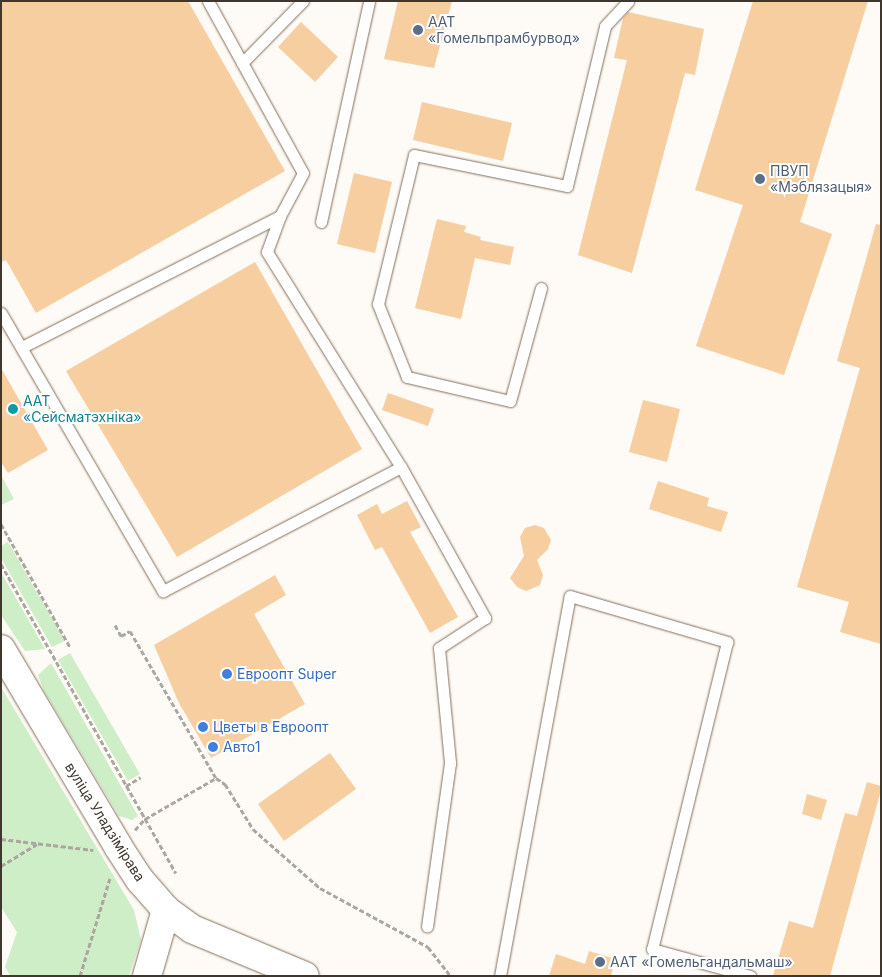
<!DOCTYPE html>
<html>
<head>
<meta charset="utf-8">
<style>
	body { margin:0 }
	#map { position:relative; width:882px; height:977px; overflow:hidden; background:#fefaf5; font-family:Inter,sans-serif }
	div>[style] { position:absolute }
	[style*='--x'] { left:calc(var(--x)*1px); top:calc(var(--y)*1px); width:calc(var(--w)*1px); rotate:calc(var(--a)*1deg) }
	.green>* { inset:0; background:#ceeec7 }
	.building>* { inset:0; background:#f6ce9f }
	.path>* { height:3px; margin-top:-1.5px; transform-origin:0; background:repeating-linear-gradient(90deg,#aca69f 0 5px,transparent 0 7.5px) }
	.roads { filter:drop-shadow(0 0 1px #816f5b) drop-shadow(0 0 1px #816f5b) }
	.service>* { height:11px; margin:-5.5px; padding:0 5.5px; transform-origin:5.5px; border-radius:5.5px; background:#fff }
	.secondary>* { height:28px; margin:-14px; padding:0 14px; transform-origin:14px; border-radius:14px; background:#fff }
	.dots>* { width:14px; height:14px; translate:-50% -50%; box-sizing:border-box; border:2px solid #fff; border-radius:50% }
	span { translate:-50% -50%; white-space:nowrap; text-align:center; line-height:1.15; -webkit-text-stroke:4px #fff; paint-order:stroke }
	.service-label { font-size:14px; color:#4e5e75 }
	.left { translate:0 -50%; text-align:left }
	.culture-label { font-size:14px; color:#0d838f }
	.shop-label { font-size:14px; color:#366cbe }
	.street-label { font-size:14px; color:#3f372e }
	.frame { position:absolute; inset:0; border:2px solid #3f372e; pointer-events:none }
</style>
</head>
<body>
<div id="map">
	<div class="green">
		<i style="clip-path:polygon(1px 475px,14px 499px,1px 505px)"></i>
		<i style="clip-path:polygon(8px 542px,65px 641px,52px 647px,1px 558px,1px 546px)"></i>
		<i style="clip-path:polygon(1px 572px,45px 649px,25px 651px,1px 615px)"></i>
		<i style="clip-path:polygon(70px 653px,140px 774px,128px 781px,58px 660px)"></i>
		<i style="clip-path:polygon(51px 663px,138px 816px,132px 820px,119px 816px,44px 691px,38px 675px)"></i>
		<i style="clip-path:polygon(1px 687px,134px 910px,141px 940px,129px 976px,10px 976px,5px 967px,17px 932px,1px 907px)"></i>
	</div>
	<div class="building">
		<i style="clip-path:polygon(1px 1px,188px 1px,285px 171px,36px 313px,6px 260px,1px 262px)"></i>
		<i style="clip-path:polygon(398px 1px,452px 1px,434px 68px,384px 59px)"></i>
		<i style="clip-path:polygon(753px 1px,868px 1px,800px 222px,832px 234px,784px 375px,696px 346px,743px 205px,695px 190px)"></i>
		<i style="clip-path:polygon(628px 12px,704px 29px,695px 75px,685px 73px,632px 273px,578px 255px,627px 60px,614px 58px,623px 18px)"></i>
		<i style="clip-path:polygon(301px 22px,338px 57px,315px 82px,278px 47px)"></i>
		<i style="clip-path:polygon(422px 102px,512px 123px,503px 161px,413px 140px)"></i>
		<i style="clip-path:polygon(354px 173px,392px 182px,375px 253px,337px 244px)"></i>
		<i style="clip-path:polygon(437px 219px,466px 226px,464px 232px,481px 237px,480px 240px,514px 247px,510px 265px,475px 258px,461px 319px,415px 308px)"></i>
		<i style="clip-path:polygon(876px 224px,881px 225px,881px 644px,840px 632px,849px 602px,797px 587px,860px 368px,837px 361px)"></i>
		<i style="clip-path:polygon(255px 262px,362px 449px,177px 557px,66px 371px)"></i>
		<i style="clip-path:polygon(1px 368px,48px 450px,8px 473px,1px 462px)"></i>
		<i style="clip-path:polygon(388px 393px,434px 409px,428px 426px,382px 410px)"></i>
		<i style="clip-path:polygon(643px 400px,680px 409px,667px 462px,629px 452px)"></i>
		<i style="clip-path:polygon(658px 481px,709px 498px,707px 506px,728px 512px,721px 532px,649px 509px)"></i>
		<i style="clip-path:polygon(407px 501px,421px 527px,410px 532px,458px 617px,430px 633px,382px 547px,375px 550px,357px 515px,377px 504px,382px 514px)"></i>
		<i style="clip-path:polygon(535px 525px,544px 528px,551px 540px,548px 549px,537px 560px,543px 575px,540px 585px,526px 591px,517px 587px,510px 578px,524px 556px,520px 537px,525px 528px)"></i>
		<i style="clip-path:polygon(275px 575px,286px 595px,254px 614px,305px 704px,211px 758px,179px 703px,154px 645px)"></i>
		<i style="clip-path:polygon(330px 753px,356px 789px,284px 841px,258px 804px)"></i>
		<i style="clip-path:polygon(867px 782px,881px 786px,881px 790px,830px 976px,773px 976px,789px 921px,813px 928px,845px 813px,857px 816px)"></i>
		<i style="clip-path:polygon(807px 794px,827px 800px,821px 820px,802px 814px)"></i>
		<i style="clip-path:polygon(589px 951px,615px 959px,611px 976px,549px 976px,556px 954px,585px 964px)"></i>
	</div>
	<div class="path">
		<i style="--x:1;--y:524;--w:141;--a:60.7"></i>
		<i style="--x:1;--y:564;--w:355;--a:60.5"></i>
		<i style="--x:115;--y:625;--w:13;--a:61"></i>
		<i style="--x:121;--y:636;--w:10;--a:-29"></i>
		<i style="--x:130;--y:631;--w:170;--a:59.7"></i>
		<i style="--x:216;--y:778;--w:11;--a:34"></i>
		<i style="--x:225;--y:784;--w:53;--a:58.1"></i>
		<i style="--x:253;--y:829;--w:89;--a:41.4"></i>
		<i style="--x:320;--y:888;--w:123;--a:28.6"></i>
		<i style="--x:428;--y:947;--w:37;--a:52"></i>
		<i style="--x:126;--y:786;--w:17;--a:-31"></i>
		<i style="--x:135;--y:830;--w:15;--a:-48"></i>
		<i style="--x:145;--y:819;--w:82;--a:-30"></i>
		<i style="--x:1;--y:839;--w:93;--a:6.8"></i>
		<i style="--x:1;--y:866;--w:42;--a:-31.4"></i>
		<i style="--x:80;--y:976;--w:102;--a:-73"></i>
	</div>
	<div class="roads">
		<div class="service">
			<i style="--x:208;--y:1;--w:196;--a:61.1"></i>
			<i style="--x:303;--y:173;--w:49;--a:118.1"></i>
			<i style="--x:280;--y:216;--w:38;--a:110"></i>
			<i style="--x:267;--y:252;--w:253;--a:58.1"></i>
			<i style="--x:401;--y:467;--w:173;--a:60.9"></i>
			<i style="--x:485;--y:618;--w:55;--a:146.9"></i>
			<i style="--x:439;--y:648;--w:116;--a:84.5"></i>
			<i style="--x:450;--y:763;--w:165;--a:98"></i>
			<i style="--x:242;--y:63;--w:87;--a:-45.5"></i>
			<i style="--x:321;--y:222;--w:226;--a:-77.7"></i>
			<i style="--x:541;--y:288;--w:117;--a:105.3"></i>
			<i style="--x:510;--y:401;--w:106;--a:-166.9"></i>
			<i style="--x:407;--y:377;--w:79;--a:-111.7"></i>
			<i style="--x:378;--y:304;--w:153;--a:-76.4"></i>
			<i style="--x:414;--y:155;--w:156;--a:11.5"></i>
			<i style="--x:567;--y:186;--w:164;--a:-76.6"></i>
			<i style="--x:605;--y:26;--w:34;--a:-47"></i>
			<i style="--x:1;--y:313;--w:322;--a:59.8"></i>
			<i style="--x:163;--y:591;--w:268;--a:-27.5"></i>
			<i style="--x:22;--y:347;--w:289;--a:-26.9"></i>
			<i style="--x:500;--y:976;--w:386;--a:-79.6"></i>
			<i style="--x:570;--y:596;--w:164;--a:16.3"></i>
			<i style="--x:727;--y:642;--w:316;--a:103.7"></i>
			<i style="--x:652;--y:949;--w:102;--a:15.4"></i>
		</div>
		<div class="secondary">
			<i style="--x:1;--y:649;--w:231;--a:59.3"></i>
			<i style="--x:119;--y:848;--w:38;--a:57"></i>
			<i style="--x:140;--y:880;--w:40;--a:49"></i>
			<i style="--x:166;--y:910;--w:32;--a:36"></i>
			<i style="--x:192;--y:929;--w:122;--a:22.6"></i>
			<i style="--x:147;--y:976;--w:69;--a:-73.9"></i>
		</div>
	</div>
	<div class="dots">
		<i style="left:418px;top:30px;background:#5c6f8a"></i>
		<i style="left:760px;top:179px;background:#5c6f8a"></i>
		<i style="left:13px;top:409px;background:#0f9aa8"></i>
		<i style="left:227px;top:674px;background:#3f7fe0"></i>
		<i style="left:203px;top:727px;background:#3f7fe0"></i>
		<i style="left:213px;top:747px;background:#3f7fe0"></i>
		<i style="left:600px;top:962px;background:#5c6f8a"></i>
	</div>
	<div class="service-label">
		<span class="left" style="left:428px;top:30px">ААТ<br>«Гомельпрамбурвод»</span>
		<span class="left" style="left:770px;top:179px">ПВУП<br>«Мэблязацыя»</span>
		<span class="left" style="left:610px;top:962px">ААТ «Гомельгандальмаш»</span>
	</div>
	<div class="culture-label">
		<span class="left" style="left:23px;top:409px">ААТ<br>«Сейсматэхніка»</span>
	</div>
	<div class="shop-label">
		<span class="left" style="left:237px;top:674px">Евроопт Super</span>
		<span class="left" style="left:213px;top:727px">Цветы в Евроопт</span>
		<span class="left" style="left:223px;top:747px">Авто1</span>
	</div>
	<div class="street-label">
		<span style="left:105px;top:822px;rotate:58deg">вуліца Уладзімірава</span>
	</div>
	<div class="frame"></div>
</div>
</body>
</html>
